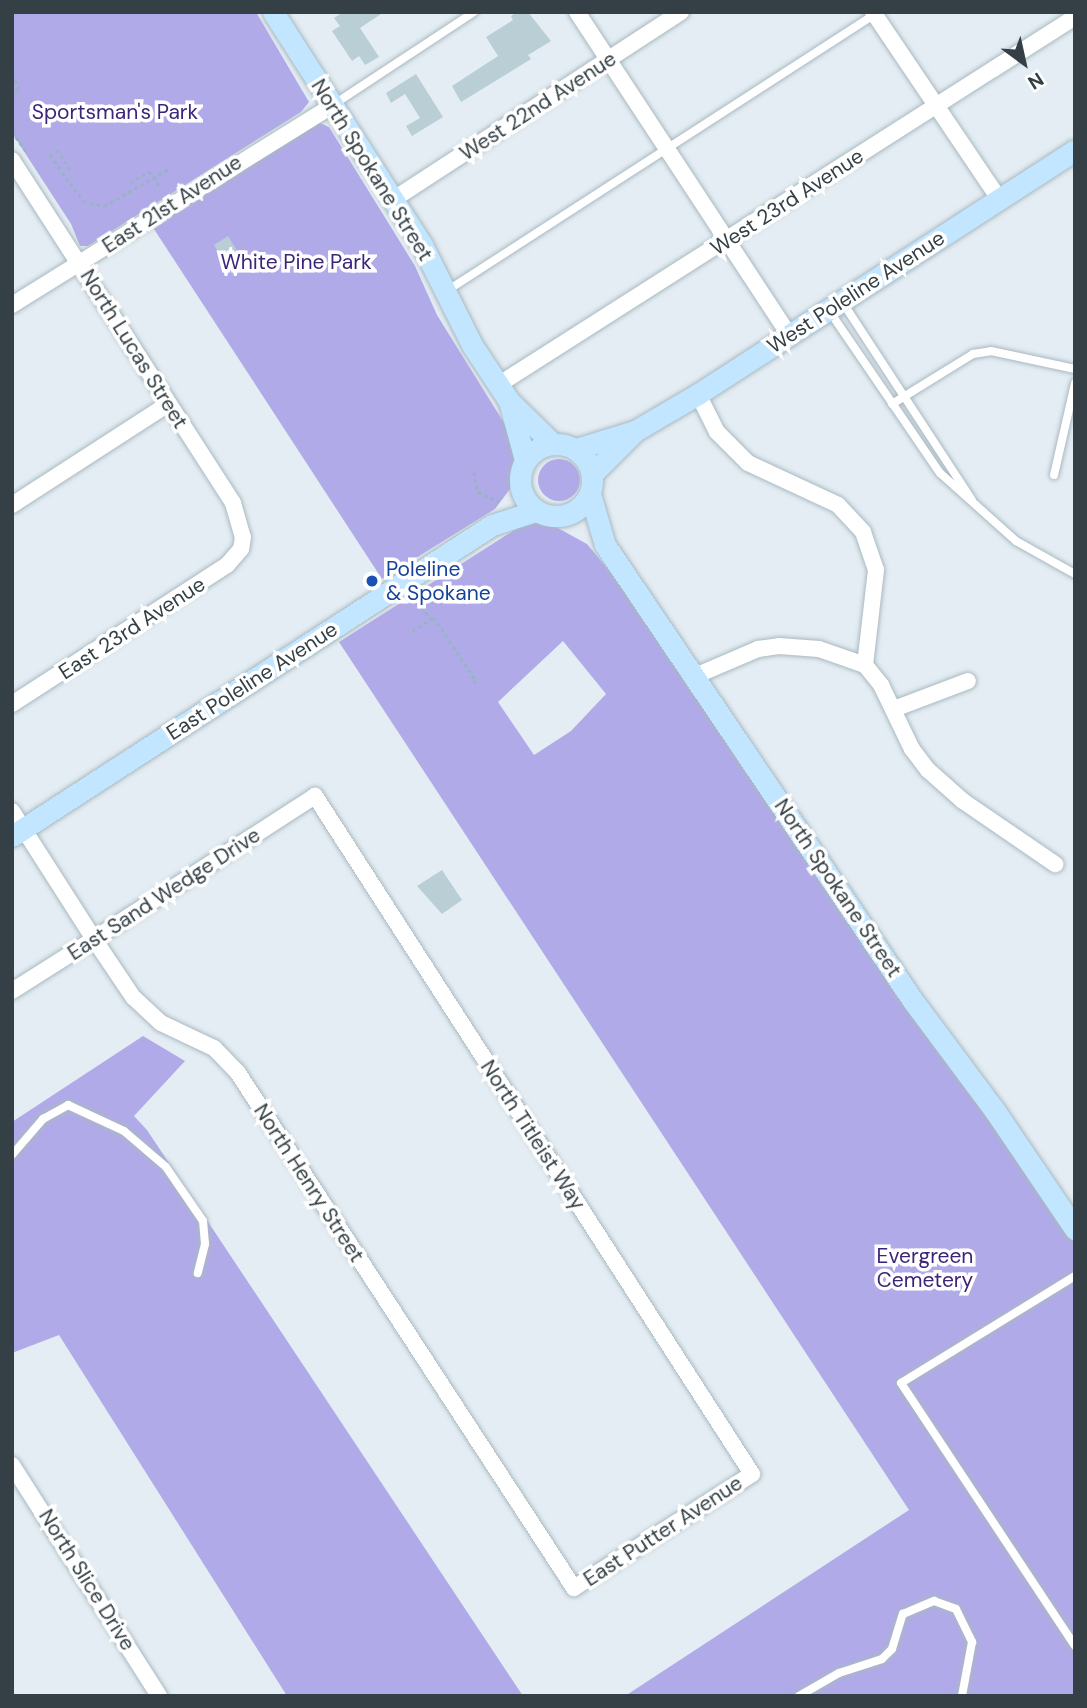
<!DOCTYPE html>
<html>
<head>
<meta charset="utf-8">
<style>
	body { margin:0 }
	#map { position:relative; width:1087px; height:1708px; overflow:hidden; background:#e4edf3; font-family:"DM Sans",sans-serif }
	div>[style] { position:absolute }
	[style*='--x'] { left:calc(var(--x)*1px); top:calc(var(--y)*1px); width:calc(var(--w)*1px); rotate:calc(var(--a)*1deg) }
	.green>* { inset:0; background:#b1aae9 }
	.round { border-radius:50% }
	.building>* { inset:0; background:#b9ced5 }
	.path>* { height:2.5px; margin-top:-1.25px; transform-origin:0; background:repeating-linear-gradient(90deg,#97b4c1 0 3.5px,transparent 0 7px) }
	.roads { filter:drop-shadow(0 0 2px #a9b9c1) drop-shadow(0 0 2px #a9b9c1) }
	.lane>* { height:8px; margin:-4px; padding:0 4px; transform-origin:4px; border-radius:4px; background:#fff }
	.street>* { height:16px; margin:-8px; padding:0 8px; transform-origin:8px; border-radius:8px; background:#fff }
	.secondary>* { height:21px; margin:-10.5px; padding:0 10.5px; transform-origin:10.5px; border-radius:10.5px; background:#c2e6ff }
	.secondary>.ring { margin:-10.5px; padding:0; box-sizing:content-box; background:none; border:21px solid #c2e6ff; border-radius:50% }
	.dots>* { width:19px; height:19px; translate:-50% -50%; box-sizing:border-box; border:4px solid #fff; border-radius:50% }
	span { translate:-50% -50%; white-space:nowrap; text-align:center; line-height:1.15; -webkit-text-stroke:7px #fff; paint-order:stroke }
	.street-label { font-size:21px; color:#344045 }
	.park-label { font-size:21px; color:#3c2579 }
	.transit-label { font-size:21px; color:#164399 }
	.left { translate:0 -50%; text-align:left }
	.frame { position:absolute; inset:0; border:14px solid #344045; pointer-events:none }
	.north { position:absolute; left:989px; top:28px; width:70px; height:70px; -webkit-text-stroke:5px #fff; paint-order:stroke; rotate:147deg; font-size:19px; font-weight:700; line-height:28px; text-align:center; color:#344045 }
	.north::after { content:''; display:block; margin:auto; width:24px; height:32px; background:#344045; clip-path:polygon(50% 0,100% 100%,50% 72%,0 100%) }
</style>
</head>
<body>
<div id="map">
	<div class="green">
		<i style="clip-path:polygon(12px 12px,256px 12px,309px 102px,301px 112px,88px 246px,80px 246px,71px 224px,12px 133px)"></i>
		<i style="clip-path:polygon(320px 123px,329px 127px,415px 266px,437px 315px,506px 426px,518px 463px,510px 489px,495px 509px,382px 579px,152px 226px)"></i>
		<i class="round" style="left:538px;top:459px;width:42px;height:42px"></i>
		<i style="clip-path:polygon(evenodd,545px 521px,587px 544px,622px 586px,1075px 1229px,1075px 1696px,625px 1696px,909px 1510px,339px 642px,522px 525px,545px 521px,563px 641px,606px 694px,571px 731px,534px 755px,498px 702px,563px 641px)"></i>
		<i style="clip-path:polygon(143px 1036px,185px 1061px,134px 1116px,147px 1130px,523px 1696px,287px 1696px,59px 1335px,12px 1353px,12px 1122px)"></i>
	</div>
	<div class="building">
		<i style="clip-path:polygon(343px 12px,384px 12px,360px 28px,379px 57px,365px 65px,359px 56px,352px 61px,332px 31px,340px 26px,334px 18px)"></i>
		<i style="clip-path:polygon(517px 12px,528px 12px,551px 41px,528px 55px,531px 59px,461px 102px,452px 86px,498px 56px,486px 37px,513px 20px,511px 16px)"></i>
		<i style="clip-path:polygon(416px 74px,443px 117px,412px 136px,406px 126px,420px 118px,405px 94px,391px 103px,386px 93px)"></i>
		<i style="clip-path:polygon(228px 236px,236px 249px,222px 258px,214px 245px)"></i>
		<i style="clip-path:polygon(442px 870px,462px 900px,442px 914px,417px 886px)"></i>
	</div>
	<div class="path">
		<i style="--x:12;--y:74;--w:16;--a:63"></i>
		<i style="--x:19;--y:88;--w:11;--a:128"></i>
		<i style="--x:12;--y:131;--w:24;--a:55"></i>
		<i style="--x:70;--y:170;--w:22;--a:-122"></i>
		<i style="--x:58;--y:151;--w:9;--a:153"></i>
		<i style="--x:50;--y:155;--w:57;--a:54.3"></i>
		<i style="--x:83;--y:201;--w:22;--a:13"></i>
		<i style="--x:104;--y:206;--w:75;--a:-29.6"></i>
		<i style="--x:130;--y:183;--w:22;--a:-32"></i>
		<i style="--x:149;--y:171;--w:18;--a:56"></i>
		<i style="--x:474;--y:472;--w:20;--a:79"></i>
		<i style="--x:478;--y:492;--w:23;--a:25"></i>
		<i style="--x:422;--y:606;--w:15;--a:58"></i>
		<i style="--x:434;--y:617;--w:77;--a:56.7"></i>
		<i style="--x:476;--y:681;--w:5;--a:143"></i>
		<i style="--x:412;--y:631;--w:28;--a:-32"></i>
	</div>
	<div class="roads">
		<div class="lane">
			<i style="--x:333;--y:105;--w:169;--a:-33.4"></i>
			<i style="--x:445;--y:292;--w:512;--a:-32.88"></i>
			<i style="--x:843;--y:303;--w:235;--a:56.8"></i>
			<i style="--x:830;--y:312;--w:195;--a:55.7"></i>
			<i style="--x:940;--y:473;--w:102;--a:41.8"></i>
			<i style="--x:1016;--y:541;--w:68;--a:29.2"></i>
			<i style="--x:892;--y:404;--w:95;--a:-31.7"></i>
			<i style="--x:973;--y:354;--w:18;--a:-9"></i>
			<i style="--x:991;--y:351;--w:86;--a:12.1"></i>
			<i style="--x:1054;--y:475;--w:94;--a:-77.1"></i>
			<i style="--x:12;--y:1155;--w:48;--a:-49.3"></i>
			<i style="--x:43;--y:1119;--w:29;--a:-29"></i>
			<i style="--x:68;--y:1105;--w:62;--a:24.9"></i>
			<i style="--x:124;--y:1131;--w:55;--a:40.6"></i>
			<i style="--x:166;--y:1167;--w:65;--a:55.6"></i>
			<i style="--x:203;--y:1221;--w:23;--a:85"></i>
			<i style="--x:205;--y:1244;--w:30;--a:104"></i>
			<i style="--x:1075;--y:1276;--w:204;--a:148.4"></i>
			<i style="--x:901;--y:1383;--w:315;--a:56.5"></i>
			<i style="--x:799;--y:1696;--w:46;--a:-29.9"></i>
			<i style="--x:839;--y:1673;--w:45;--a:-18"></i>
			<i style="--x:882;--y:1659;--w:14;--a:-45"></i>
			<i style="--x:892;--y:1649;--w:37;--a:-73"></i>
			<i style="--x:903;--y:1614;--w:34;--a:-23"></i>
			<i style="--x:934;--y:1601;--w:23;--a:20"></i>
			<i style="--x:956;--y:1609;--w:37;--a:64"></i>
			<i style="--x:972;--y:1642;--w:55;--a:100.5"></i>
		</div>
		<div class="street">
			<i style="--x:577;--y:12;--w:386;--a:56.7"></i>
			<i style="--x:873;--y:12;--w:225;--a:56"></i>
			<i style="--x:12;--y:160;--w:408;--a:57.2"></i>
			<i style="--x:233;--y:503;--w:35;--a:74"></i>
			<i style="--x:243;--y:537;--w:12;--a:99"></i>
			<i style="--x:241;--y:549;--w:21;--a:131"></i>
			<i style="--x:227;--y:565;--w:256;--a:147.1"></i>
			<i style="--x:394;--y:199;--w:343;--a:-33.1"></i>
			<i style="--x:12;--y:305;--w:378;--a:-31.9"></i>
			<i style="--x:498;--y:385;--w:684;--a:-32.53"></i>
			<i style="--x:698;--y:394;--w:42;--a:63.4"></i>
			<i style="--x:717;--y:432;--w:44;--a:45"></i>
			<i style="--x:748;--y:463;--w:99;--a:25"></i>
			<i style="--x:838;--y:505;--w:37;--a:47"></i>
			<i style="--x:863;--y:532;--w:40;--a:71.1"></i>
			<i style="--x:876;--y:570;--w:96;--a:96.6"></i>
			<i style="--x:12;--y:505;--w:186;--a:-32.9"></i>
			<i style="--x:695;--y:676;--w:69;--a:-23.2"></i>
			<i style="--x:758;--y:649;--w:21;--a:-8"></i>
			<i style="--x:779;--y:646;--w:40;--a:4.3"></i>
			<i style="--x:819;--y:649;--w:49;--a:19.2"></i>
			<i style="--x:865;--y:665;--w:26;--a:51"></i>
			<i style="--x:881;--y:685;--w:71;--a:64.2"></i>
			<i style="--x:912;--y:749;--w:26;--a:53"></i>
			<i style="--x:928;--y:770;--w:47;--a:41.5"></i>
			<i style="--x:963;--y:801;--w:112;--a:34.4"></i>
			<i style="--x:894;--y:709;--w:79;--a:-20.7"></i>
			<i style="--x:12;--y:811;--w:152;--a:57.4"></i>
			<i style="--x:94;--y:939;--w:70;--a:56.1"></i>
			<i style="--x:133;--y:997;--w:38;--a:43"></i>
			<i style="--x:161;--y:1023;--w:59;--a:25.3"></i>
			<i style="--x:214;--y:1048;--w:35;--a:46"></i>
			<i style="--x:238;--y:1073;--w:615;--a:56.88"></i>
			<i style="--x:574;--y:1588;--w:211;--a:-32.6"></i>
			<i style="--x:752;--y:1474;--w:807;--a:-122.8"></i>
			<i style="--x:315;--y:796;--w:263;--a:147.1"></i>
			<i style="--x:94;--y:939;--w:97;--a:147.6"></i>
			<i style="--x:12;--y:1465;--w:274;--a:57.5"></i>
		</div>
		<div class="secondary">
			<i style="--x:273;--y:12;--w:277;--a:57.4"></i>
			<i style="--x:422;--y:245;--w:112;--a:63.4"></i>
			<i style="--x:472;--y:345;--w:67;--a:56.5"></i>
			<i style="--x:509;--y:401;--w:62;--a:44.3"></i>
			<i style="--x:509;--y:401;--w:61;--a:74.8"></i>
			<i class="ring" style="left:520px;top:444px;width:51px;height:51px"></i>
			<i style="--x:576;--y:449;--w:62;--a:-17"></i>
			<i style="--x:635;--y:431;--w:73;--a:-30.4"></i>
			<i style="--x:698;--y:394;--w:449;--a:-32.9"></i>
			<i style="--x:592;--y:474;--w:58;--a:-45"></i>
			<i style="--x:590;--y:494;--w:53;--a:73.6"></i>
			<i style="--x:605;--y:545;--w:550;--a:55.96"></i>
			<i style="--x:913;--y:1001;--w:137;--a:53.3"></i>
			<i style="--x:995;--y:1111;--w:143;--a:55.9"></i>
			<i style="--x:12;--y:836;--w:572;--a:-32.94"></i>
			<i style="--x:492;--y:525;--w:46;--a:-17.7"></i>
		</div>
	</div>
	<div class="dots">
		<i style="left:372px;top:581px;background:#1a4fb4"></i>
	</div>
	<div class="street-label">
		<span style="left:538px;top:106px;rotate:-33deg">West 22nd Avenue</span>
		<span style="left:372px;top:170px;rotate:58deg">North Spokane Street</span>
		<span style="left:787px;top:202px;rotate:-33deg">West 23rd Avenue</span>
		<span style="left:172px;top:204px;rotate:-33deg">East 21st Avenue</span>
		<span style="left:856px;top:292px;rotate:-33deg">West Poleline Avenue</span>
		<span style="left:134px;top:349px;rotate:58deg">North Lucas Street</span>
		<span style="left:132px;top:628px;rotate:-33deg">East 23rd Avenue</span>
		<span style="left:252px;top:681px;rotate:-33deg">East Poleline Avenue</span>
		<span style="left:838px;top:888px;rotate:56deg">North Spokane Street</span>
		<span style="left:164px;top:894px;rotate:-33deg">East Sand Wedge Drive</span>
		<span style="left:533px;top:1135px;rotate:57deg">North Titleist Way</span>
		<span style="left:309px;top:1183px;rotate:57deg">North Henry Street</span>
		<span style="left:663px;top:1531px;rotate:-33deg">East Putter Avenue</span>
		<span style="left:87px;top:1580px;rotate:58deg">North Slice Drive</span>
	</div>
	<div class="park-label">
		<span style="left:115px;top:112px">Sportsman's Park</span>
		<span style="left:296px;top:262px">White Pine Park</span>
		<span style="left:925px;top:1268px">Evergreen<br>Cemetery</span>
	</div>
	<div class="transit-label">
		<span class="left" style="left:386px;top:581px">Poleline<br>&amp; Spokane</span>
	</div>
	<div class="frame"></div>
	<div class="north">N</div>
</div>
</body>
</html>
